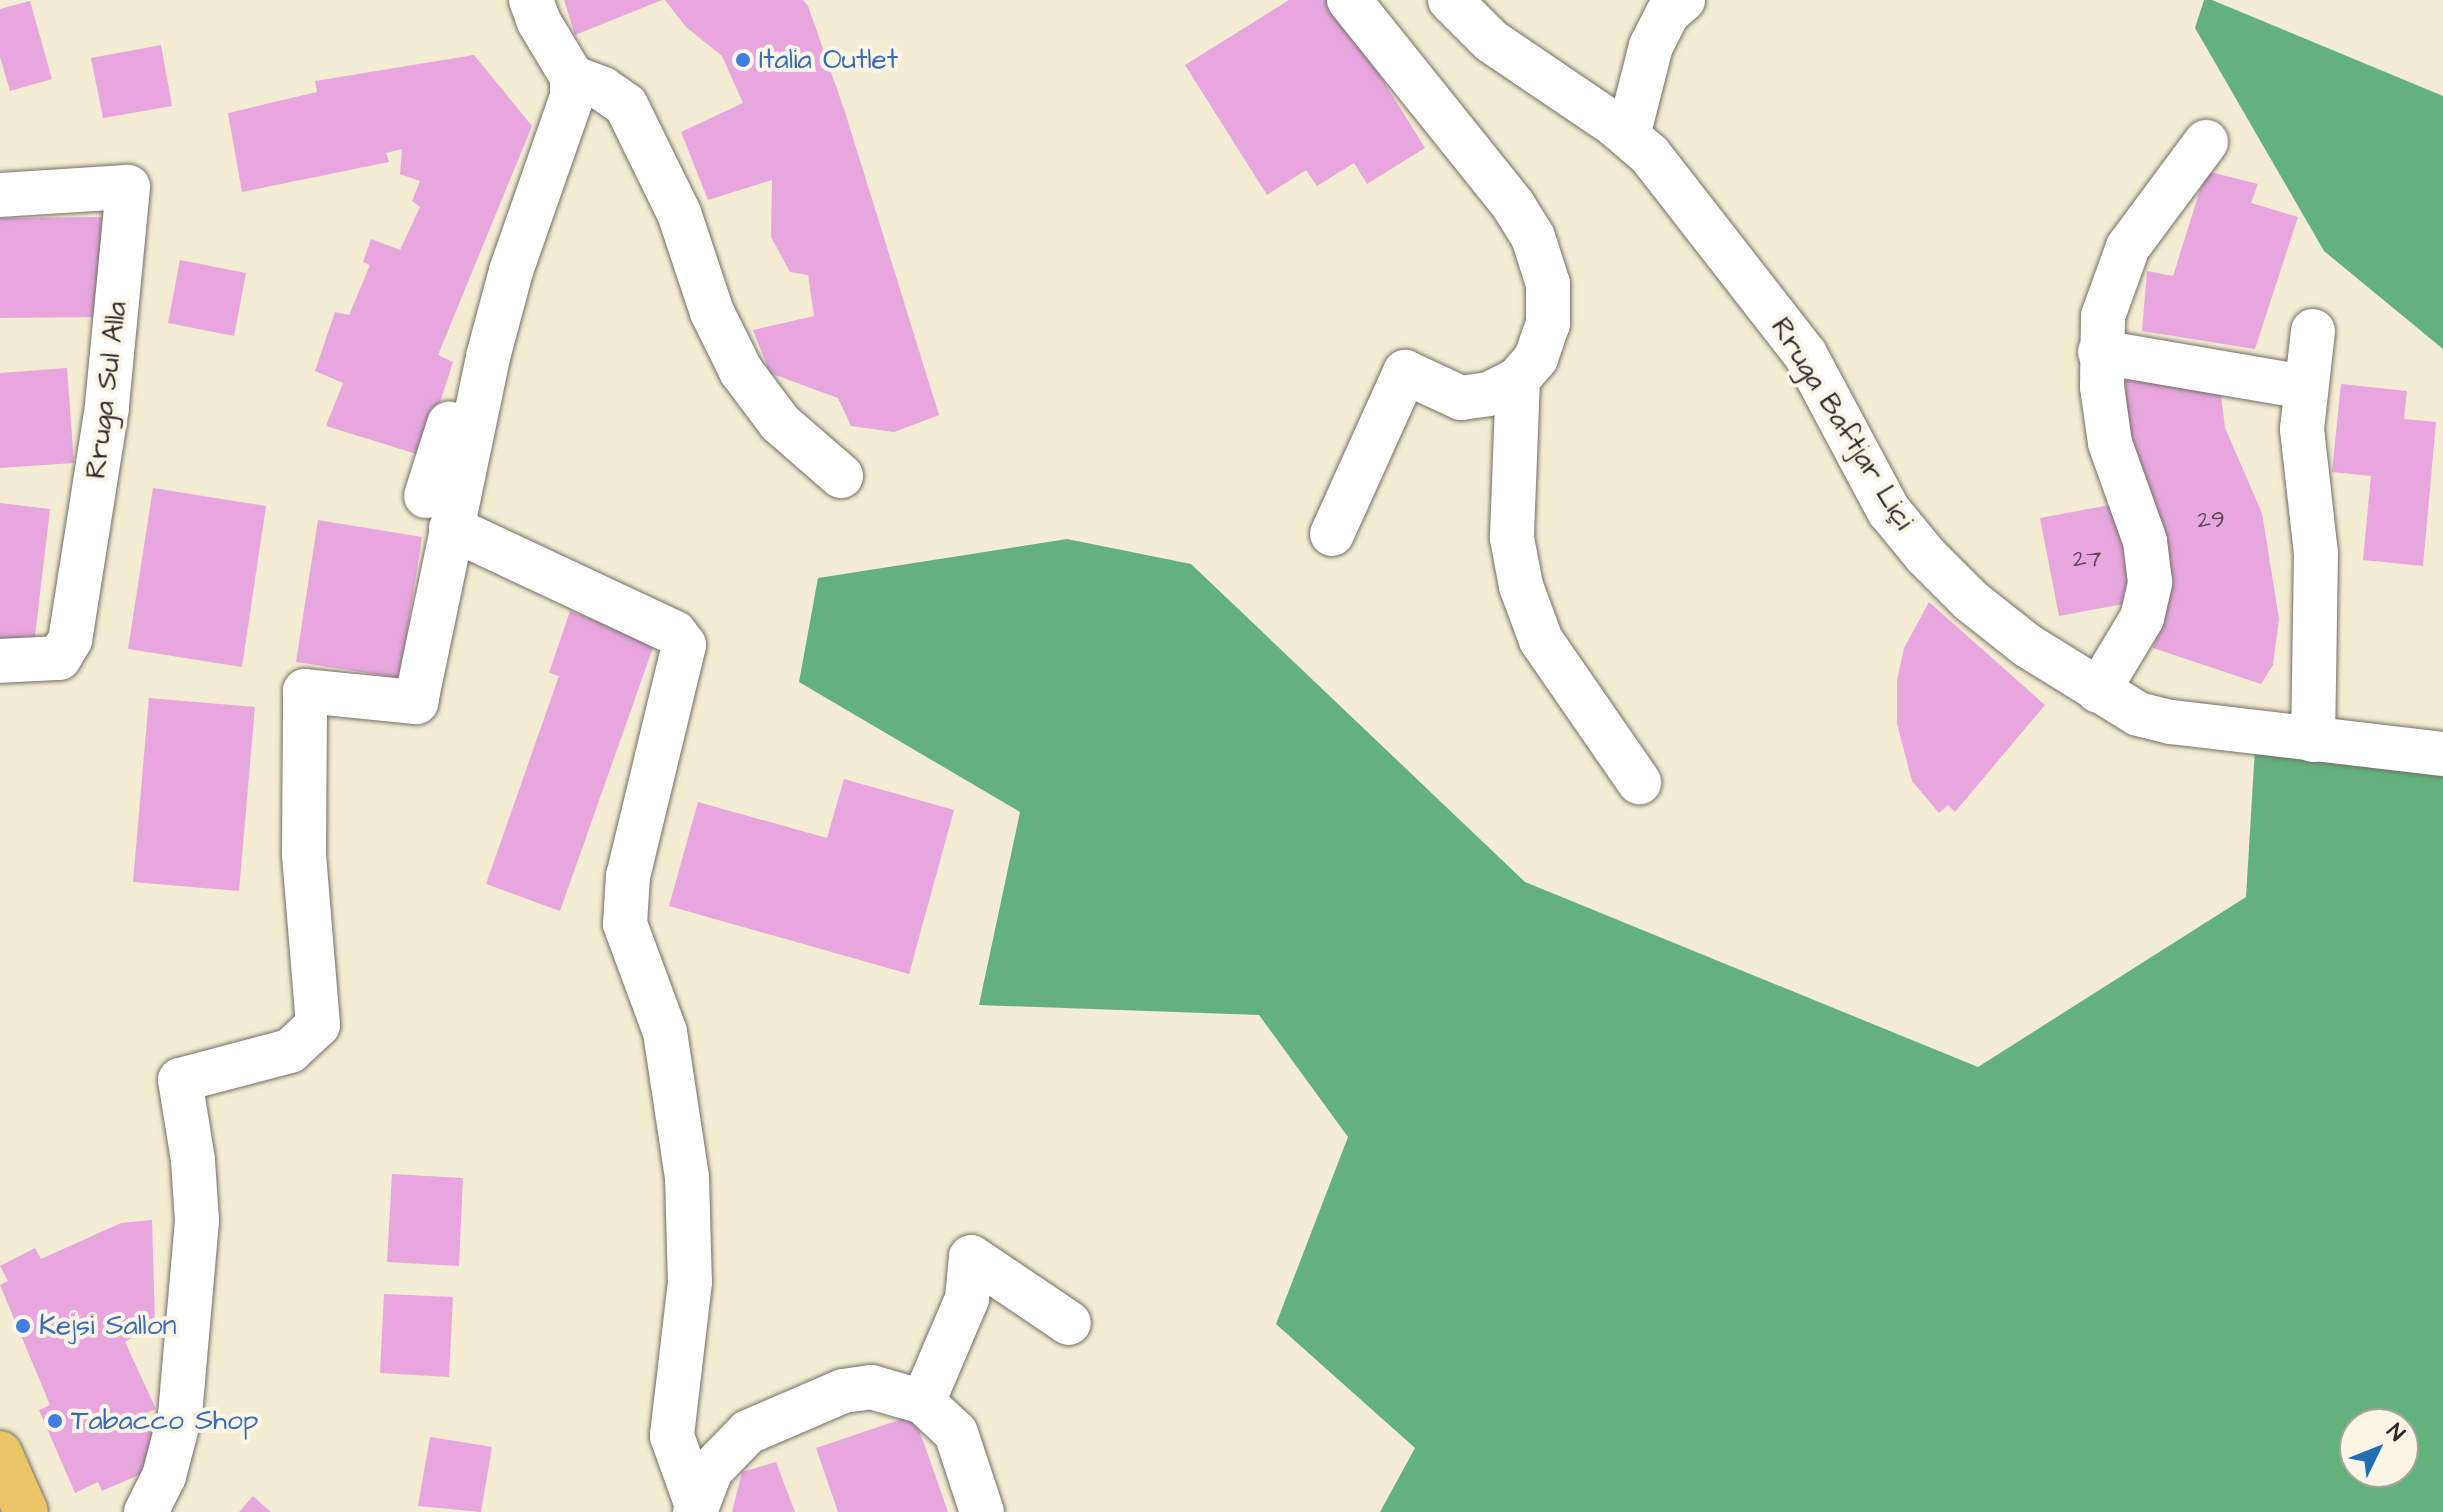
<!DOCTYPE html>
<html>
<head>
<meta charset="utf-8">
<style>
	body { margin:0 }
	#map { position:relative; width:2443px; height:1512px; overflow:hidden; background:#f4ecd3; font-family:"Architects Daughter",sans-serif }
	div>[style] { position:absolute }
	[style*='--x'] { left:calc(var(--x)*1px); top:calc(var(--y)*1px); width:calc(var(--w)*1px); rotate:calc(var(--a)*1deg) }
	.forest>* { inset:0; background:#63b27c }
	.building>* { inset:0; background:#e7a6de }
	.roads { filter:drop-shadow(0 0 2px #716f66) drop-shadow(0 0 2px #716f66) }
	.minor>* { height:44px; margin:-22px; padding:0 22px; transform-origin:22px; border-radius:22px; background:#fff }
	.major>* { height:44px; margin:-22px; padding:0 22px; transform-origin:22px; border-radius:22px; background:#ebc669 }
	.dots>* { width:22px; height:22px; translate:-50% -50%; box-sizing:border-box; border:4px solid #fcf5e5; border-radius:50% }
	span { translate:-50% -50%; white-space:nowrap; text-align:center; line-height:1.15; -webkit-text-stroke:8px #fcf5e5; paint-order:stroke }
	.number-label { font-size:24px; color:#5a4a58 }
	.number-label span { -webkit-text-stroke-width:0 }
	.shop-label { font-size:28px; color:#366cbe }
	.left { translate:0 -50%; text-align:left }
	.street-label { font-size:28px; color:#2b2b2b }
	.north { position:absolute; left:2339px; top:1408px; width:80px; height:80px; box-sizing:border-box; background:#fcf5e5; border:2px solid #a8a49b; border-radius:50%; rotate:47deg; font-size:22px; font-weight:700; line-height:32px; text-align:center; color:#2b2b2b }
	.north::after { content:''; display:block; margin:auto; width:28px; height:36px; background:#1f6fb2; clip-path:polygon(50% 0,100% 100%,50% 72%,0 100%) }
</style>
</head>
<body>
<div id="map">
	<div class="forest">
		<i style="clip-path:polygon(2204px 0,2212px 0,2443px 96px,2443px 349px,2324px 251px,2195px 28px)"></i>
		<i style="clip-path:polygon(evenodd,1067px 539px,1191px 564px,1525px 882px,1978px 1067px,2246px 897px,2255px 748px,2443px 754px,2443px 1512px,1380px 1512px,1415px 1448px,1276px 1324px,1348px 1137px,1259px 1015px,979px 1005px,1020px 812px,799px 682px,818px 578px,1067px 539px,2355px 1424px,2403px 1424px,2403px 1472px,2355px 1472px,2355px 1424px)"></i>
	</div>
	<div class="building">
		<i style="clip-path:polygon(564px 0,662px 0,575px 35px)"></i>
		<i style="clip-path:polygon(665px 0,803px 0,808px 6px,845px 112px,939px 415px,894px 432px,851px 426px,838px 398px,770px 373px,753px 330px,814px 316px,808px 275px,790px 272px,771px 237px,772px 180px,708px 200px,681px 132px,743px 103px,722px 56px,686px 27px)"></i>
		<i style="clip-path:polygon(1289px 0,1333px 0,1425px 148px,1367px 184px,1354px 163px,1317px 186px,1306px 170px,1267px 195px,1185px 65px)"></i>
		<i style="clip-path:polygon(30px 1px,52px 79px,10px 91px,0 57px,0 9px)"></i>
		<i style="clip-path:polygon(161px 45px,172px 106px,103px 118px,91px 58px)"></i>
		<i style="clip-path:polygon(474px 55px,532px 126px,438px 355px,453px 362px,423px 456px,326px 426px,343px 383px,315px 371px,335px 312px,349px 315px,370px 265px,363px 262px,371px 239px,400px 250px,420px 207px,412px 201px,420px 181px,400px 174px,402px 149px,386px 153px,389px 162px,242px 192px,228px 113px,317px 92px,315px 81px)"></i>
		<i style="clip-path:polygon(2206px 171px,2258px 184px,2251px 203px,2298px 217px,2255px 349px,2142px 331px,2147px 271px,2173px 276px)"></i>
		<i style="clip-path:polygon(102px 217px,103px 317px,0 318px,0 218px)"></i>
		<i style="clip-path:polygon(180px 260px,246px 273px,234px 336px,168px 323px)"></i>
		<i style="clip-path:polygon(67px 368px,74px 463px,0 468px,0 373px)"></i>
		<i style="clip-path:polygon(2126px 373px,2220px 386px,2225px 428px,2262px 513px,2279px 619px,2273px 665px,2261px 684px,2153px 648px,2159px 626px,2126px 408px)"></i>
		<i style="clip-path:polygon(2341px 384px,2407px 391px,2404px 419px,2436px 422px,2423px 566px,2363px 560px,2371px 476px,2332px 472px)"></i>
		<i style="clip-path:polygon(153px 488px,266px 506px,242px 667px,128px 649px)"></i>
		<i style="clip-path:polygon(0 503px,50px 509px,34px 645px,0 641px)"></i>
		<i style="clip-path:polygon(2115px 504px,2134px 602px,2059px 616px,2040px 518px)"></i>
		<i style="clip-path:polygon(318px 520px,422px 537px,400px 678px,296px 662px)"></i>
		<i style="clip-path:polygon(1929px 602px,2045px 705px,1955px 812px,1948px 805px,1939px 813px,1912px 781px,1897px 724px,1897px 680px,1904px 648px)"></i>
		<i style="clip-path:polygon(570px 611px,655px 642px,560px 911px,486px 884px,559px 676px,549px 673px)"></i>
		<i style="clip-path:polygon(149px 698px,255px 707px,239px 891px,133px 882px)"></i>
		<i style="clip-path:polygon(844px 779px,954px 810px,909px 974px,669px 906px,698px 802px,827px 838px)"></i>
		<i style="clip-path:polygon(392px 1174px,463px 1178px,459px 1266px,387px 1262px)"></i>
		<i style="clip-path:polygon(152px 1220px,155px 1324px,125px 1342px,156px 1409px,148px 1412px,156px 1430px,150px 1470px,102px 1491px,98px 1482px,75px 1493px,39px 1410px,50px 1405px,0 1285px,8px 1281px,0 1266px,35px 1248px,41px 1259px,121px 1223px)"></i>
		<i style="clip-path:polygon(384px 1294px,453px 1297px,449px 1377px,380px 1373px)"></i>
		<i style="clip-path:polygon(914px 1415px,948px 1512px,838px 1512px,816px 1448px)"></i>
		<i style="clip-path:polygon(430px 1437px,492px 1447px,481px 1512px,418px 1506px)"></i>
		<i style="clip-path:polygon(776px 1462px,795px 1512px,732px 1512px,742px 1472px)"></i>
		<i style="clip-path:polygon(253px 1496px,271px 1512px,239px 1512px)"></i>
	</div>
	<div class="roads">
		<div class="minor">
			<i style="--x:531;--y:0;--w:23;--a:70"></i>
			<i style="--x:539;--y:22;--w:64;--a:59"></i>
			<i style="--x:572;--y:77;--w:33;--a:21"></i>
			<i style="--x:603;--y:89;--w:28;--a:35"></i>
			<i style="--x:626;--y:105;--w:120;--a:63.9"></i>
			<i style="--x:679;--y:213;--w:104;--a:71.6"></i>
			<i style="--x:712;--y:312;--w:66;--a:63.8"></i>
			<i style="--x:741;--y:371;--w:65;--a:53.1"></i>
			<i style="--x:780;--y:423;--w:81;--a:41"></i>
			<i style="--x:1450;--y:0;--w:58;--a:45"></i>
			<i style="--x:1491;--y:41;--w:150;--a:34.1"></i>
			<i style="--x:1615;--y:125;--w:46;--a:40.6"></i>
			<i style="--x:1650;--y:155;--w:252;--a:52.1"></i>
			<i style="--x:1805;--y:354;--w:178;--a:61.9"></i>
			<i style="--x:1889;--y:511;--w:58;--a:50.6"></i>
			<i style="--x:1926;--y:556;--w:64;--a:45"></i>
			<i style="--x:1971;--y:601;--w:73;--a:38.3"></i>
			<i style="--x:2028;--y:646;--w:129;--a:31.7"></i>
			<i style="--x:2138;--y:714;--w:34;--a:14"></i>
			<i style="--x:2171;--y:722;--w:274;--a:6.7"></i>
			<i style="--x:1628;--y:136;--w:93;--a:-75.7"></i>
			<i style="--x:1651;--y:46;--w:37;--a:-63"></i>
			<i style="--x:1668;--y:13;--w:20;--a:-41"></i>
			<i style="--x:0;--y:195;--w:128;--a:-3.6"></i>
			<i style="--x:128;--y:187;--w:221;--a:95.5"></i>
			<i style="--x:107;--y:407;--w:236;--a:99"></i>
			<i style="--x:70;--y:640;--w:21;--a:121"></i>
			<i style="--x:59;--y:658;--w:59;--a:177.1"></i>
			<i style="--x:2313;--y:331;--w:99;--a:96.4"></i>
			<i style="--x:2302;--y:429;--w:125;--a:83.6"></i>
			<i style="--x:2316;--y:553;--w:187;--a:90.9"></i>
			<i style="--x:2100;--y:352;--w:207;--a:9.7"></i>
			<i style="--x:1518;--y:379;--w:159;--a:92.2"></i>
			<i style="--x:1512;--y:538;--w:49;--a:79.4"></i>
			<i style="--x:1521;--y:586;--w:58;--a:69.7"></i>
			<i style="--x:1541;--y:640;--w:173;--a:55.4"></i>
			<i style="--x:426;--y:496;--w:76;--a:-72.3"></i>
			<i style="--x:451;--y:528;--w:247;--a:25.1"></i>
			<i style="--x:675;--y:633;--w:15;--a:53"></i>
			<i style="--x:684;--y:645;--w:238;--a:103.6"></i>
			<i style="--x:628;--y:876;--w:48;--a:93.6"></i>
			<i style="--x:625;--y:924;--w:115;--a:69.7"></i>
			<i style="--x:665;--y:1032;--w:147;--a:81.4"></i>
			<i style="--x:687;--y:1177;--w:105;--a:88.4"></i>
			<i style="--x:690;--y:1282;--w:155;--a:96.7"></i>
			<i style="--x:672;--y:1436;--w:71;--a:70.3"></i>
			<i style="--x:1332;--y:534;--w:178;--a:-65.7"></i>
			<i style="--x:1405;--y:372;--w:62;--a:24.9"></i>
			<i style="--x:1461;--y:398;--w:28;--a:-8"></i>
			<i style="--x:1489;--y:394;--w:33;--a:-27"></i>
			<i style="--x:1518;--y:379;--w:28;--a:-49"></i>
			<i style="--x:1536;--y:358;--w:36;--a:-71"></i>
			<i style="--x:1548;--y:324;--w:40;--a:-90"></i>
			<i style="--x:1548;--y:284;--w:49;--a:-107.7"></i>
			<i style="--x:1533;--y:237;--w:36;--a:-122"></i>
			<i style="--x:1514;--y:206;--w:264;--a:-128.7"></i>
			<i style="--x:2098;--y:691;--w:85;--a:-58.9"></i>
			<i style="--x:2142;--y:618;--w:37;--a:-77"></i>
			<i style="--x:2150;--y:582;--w:41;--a:-97"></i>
			<i style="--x:2145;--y:541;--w:104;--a:-109.7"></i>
			<i style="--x:2110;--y:443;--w:57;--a:-98.1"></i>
			<i style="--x:2102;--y:387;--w:71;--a:-89.2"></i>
			<i style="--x:2103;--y:316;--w:73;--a:-70.1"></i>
			<i style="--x:2128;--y:247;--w:131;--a:-53.4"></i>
			<i style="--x:923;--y:1402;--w:112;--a:-66.9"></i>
			<i style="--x:967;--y:1299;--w:42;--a:-84.6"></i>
			<i style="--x:971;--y:1257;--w:118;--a:34"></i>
			<i style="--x:146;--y:1512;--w:40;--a:-63.4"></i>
			<i style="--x:164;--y:1476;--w:63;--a:-75.3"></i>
			<i style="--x:180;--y:1415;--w:195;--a:-85"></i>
			<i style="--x:197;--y:1221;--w:61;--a:-93.8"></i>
			<i style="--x:193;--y:1160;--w:81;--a:-99.2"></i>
			<i style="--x:180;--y:1080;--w:114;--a:-14.8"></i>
			<i style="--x:290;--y:1051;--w:38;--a:-43"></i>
			<i style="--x:318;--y:1025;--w:172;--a:-94.7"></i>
			<i style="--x:304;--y:854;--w:163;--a:-89.6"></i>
			<i style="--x:305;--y:691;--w:112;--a:5.7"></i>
			<i style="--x:416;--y:702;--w:352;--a:-78.2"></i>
			<i style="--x:488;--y:357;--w:89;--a:-75"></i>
			<i style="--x:511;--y:271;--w:184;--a:-70.7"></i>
			<i style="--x:572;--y:97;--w:20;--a:-90"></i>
			<i style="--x:695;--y:1512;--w:45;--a:-69.1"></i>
			<i style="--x:711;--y:1470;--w:53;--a:-45.8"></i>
			<i style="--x:748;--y:1432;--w:103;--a:-23.3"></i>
			<i style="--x:843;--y:1391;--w:28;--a:-8"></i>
			<i style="--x:871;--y:1387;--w:54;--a:16.1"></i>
			<i style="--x:923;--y:1402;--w:45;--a:43.2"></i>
			<i style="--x:956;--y:1433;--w:83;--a:71.8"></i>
		</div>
		<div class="major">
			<i style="--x:0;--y:1453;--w:64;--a:66.2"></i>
		</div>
	</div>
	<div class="dots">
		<i style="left:743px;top:60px;background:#3f7fe0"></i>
		<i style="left:23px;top:1326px;background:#3f7fe0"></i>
		<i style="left:55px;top:1421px;background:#3f7fe0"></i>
	</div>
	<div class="number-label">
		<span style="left:2211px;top:521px">29</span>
		<span style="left:2087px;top:560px">27</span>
	</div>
	<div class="shop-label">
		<span class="left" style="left:759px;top:60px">Italia Outlet</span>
		<span class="left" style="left:39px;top:1326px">Kejsi Sallon</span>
		<span class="left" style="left:71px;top:1421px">Tabacco Shop</span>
	</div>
	<div class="street-label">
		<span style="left:107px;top:390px;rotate:-83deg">Rruga Sul Alla</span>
		<span style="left:1842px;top:424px;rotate:58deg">Rruga Baftjar Liçi</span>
	</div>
	<div class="north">N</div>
</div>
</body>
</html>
